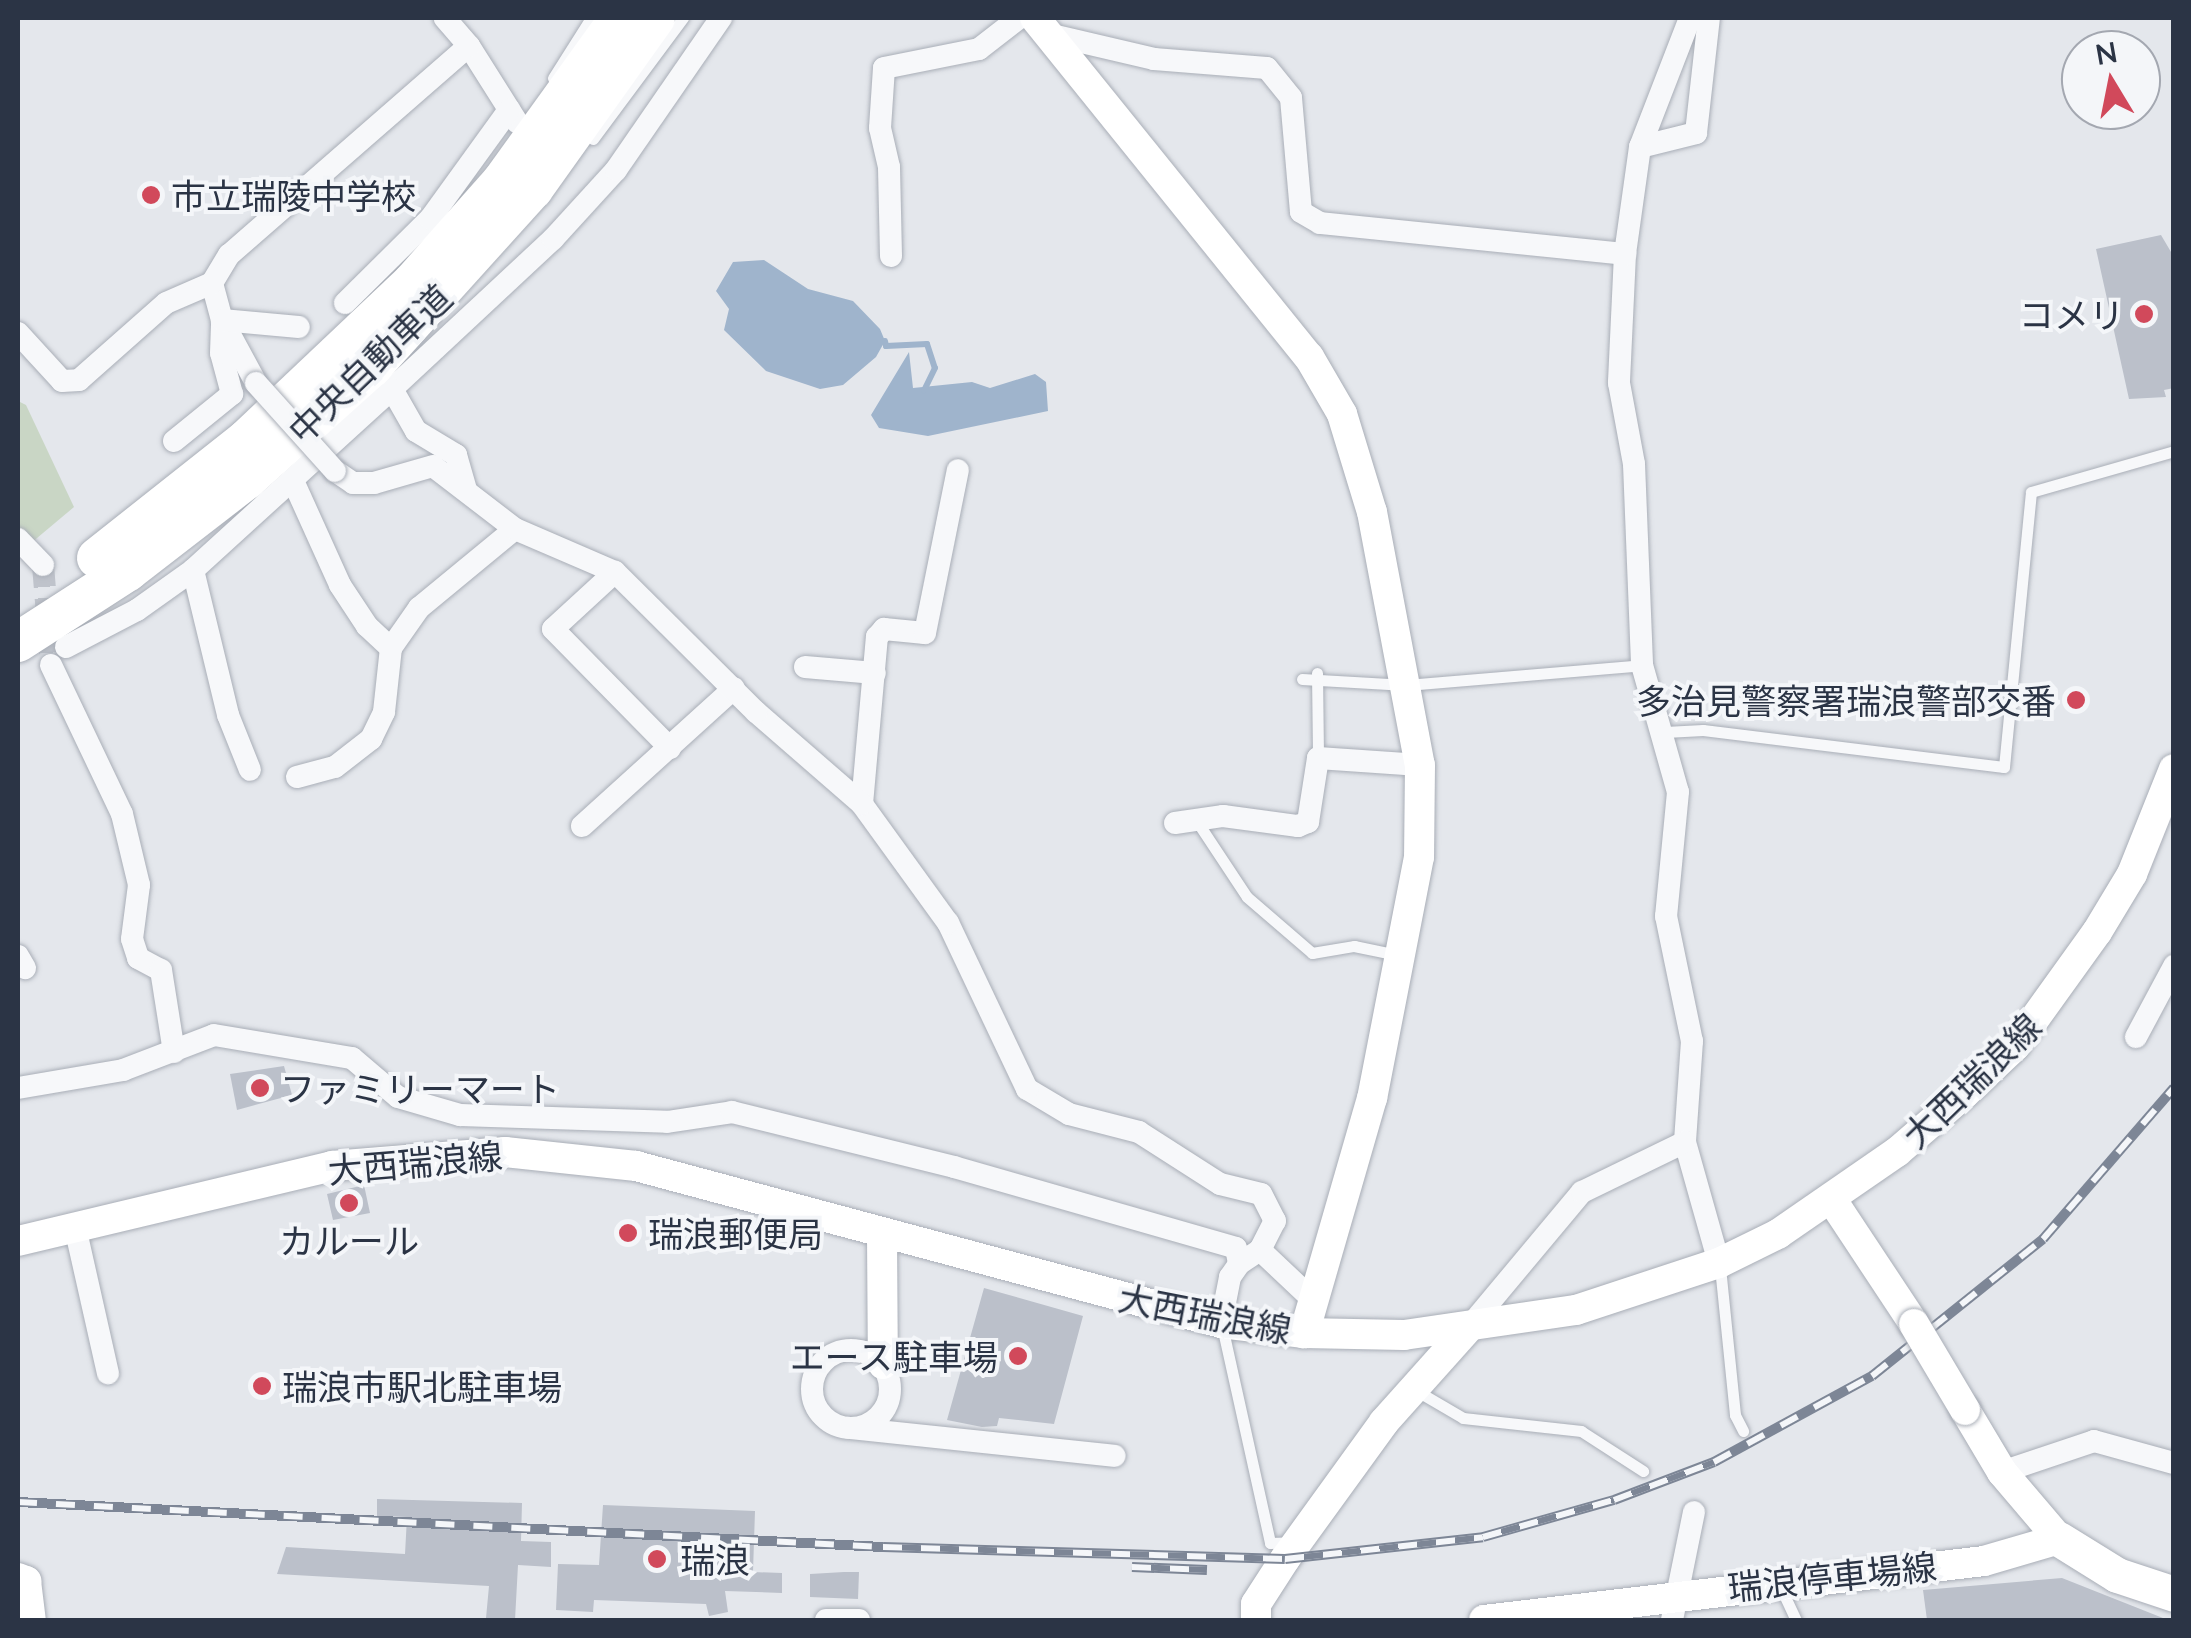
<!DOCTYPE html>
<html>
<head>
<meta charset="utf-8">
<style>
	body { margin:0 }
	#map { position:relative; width:2191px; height:1638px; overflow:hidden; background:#e4e7ec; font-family:Lato,"Noto Sans JP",sans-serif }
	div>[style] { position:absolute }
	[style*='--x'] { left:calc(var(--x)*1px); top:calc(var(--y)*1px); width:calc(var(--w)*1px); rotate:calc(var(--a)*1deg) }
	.green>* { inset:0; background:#c9d6c5 }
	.water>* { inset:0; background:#9fb4cc }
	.stream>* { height:6px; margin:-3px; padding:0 3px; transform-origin:3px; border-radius:3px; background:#9fb4cc }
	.building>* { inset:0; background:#bbc0ca }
	.street-tunnel>* { height:22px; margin-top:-11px; transform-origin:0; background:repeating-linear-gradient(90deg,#bfc3cb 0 22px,transparent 0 33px) }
	.roads { filter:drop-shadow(0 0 2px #a9aeb7) drop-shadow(0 0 2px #a9aeb7) }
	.lane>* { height:11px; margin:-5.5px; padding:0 5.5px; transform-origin:5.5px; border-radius:5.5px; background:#f7f8fa }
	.street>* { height:22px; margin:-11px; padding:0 11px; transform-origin:11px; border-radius:11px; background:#f7f8fa }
	.street>.ring { margin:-11px; padding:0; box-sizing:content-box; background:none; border:22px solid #f7f8fa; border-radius:50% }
	.secondary>* { height:30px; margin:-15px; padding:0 15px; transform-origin:15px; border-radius:15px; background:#fff }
	.primary>* { height:35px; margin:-17.5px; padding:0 17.5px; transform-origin:17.5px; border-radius:17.5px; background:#fff }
	.highway>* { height:40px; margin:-20px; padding:0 20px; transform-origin:20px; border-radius:20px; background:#fff }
	.rail>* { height:10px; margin-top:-5px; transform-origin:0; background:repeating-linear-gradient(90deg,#f4f6f9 0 19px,#7d8696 0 38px); box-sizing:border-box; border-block:2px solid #7d8696 }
	.bridges { filter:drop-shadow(0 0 2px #a9aeb7) drop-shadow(0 0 2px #a9aeb7) }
	.street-bridge>* { height:22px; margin:-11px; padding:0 11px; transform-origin:11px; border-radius:11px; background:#f7f8fa }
	.secondary-bridge>* { height:30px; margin:-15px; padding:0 15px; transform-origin:15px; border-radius:15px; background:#fff }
	.dots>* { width:28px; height:28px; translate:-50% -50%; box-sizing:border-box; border:5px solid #f4f6f9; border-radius:50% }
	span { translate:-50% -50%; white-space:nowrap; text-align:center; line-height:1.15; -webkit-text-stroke:8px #f4f6f9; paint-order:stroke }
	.poi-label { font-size:35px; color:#2b3445 }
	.left { translate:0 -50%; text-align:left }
	.right { translate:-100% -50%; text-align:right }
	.street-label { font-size:35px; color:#2b3445 }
	.frame { position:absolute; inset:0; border:20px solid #2b3445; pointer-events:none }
	.north { position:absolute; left:2061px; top:30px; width:100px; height:100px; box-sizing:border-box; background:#f4f6f9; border:2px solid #a4a8b1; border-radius:50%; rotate:350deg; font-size:28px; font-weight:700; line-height:40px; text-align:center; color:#2b3445 }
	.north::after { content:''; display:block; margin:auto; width:35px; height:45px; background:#d1495b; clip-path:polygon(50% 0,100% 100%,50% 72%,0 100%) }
</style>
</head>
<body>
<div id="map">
	<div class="green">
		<i style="clip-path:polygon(18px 401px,26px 405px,74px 507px,18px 554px)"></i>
	</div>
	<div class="water">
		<i style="clip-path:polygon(764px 260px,808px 289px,853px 301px,880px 329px,885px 341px,876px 357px,843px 385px,820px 389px,766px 371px,724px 330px,729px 309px,716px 291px,733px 262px)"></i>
		<i style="clip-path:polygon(909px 352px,913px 388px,972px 382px,990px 388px,1035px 374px,1046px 382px,1048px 411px,928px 436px,879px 428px,871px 415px)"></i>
	</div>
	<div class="stream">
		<i style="--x:885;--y:341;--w:5;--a:79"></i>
		<i style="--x:886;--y:346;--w:41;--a:-2.8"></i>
		<i style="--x:927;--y:344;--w:25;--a:72"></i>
		<i style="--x:935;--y:368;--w:25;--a:116"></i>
	</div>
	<div class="building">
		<i style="clip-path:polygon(2161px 235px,2174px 257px,2174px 388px,2164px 390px,2166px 397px,2129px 399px,2096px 249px)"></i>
		<i style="clip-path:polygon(284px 1066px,292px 1095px,237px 1110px,230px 1074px)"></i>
		<i style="clip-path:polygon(364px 1185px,370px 1213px,333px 1220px,327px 1194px)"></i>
		<i style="clip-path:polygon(984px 1288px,1083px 1316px,1054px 1424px,999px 1418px,997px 1426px,982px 1427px,947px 1420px)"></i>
		<i style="clip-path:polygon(377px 1499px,522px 1503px,521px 1541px,551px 1542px,551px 1567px,518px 1565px,515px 1620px,486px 1618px,489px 1586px,277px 1574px,286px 1547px,405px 1554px,407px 1517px,377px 1516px)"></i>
		<i style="clip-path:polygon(603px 1505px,755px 1511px,753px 1572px,782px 1573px,782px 1593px,725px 1591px,728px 1612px,709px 1616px,706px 1604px,594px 1600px,593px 1612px,556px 1610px,558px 1564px,599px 1565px)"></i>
		<i style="clip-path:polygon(844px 1572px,859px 1572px,858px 1599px,810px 1597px,810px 1574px)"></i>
		<i style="clip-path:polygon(2062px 1578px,2168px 1620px,1927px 1620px,1923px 1590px)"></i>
	</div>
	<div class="street-tunnel">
		<i style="--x:43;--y:565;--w:100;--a:85.4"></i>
	</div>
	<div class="roads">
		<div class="lane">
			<i style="--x:553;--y:78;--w:71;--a:-57.7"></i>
			<i style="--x:593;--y:139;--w:151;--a:-53.4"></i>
			<i style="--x:1317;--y:673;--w:85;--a:89.3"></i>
			<i style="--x:1302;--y:679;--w:104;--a:3.3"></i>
			<i style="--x:1406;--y:685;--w:237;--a:-4.8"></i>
			<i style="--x:1665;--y:732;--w:38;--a:-3"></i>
			<i style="--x:1703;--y:730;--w:303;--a:7"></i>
			<i style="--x:2004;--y:767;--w:276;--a:-84.4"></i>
			<i style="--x:2031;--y:492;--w:149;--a:-16"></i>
			<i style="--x:1196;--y:820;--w:92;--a:56.5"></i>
			<i style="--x:1247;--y:897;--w:86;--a:40.7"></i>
			<i style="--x:1312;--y:953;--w:43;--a:-9.5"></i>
			<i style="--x:1354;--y:946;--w:45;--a:11.6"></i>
			<i style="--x:1720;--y:1267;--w:149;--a:84.2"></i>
			<i style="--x:1735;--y:1415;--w:18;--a:63"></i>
			<i style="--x:1222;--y:1326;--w:222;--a:77.5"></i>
			<i style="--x:1270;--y:1543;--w:23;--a:-2"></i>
			<i style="--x:1417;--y:1391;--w:53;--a:30.4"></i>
			<i style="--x:1463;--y:1418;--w:119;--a:6.3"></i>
			<i style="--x:1581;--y:1431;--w:74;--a:32.8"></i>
			<i style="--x:1780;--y:1586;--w:38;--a:65"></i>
		</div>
		<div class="street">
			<i style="--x:1690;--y:18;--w:138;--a:111.2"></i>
			<i style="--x:1640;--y:147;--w:108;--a:98"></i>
			<i style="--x:1625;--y:254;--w:129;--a:92.7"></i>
			<i style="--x:1619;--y:383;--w:82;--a:79.5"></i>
			<i style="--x:1634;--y:464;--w:201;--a:87.7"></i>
			<i style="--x:1642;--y:665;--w:132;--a:74.2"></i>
			<i style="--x:1678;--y:792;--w:125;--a:95.5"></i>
			<i style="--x:1666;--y:916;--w:128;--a:78.3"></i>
			<i style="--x:1692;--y:1041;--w:101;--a:94"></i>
			<i style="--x:1685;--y:1142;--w:126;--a:74.3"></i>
			<i style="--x:1056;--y:36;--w:101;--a:13.2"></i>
			<i style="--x:1154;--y:59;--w:113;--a:4.6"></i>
			<i style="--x:1267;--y:68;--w:38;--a:51"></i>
			<i style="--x:1291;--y:98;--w:114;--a:85"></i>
			<i style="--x:1301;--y:212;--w:22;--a:30"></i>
			<i style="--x:1320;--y:223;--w:307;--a:5.8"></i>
			<i style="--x:469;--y:46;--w:90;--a:57.7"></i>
			<i style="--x:1640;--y:147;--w:58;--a:-14"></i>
			<i style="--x:1696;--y:133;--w:116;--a:-83.6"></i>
			<i style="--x:891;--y:256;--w:89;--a:-91.3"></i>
			<i style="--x:889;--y:167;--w:40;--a:-103"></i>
			<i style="--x:880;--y:128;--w:60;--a:-86.2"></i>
			<i style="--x:884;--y:68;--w:97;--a:-11.3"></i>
			<i style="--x:979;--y:49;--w:51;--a:-37.8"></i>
			<i style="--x:212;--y:283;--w:38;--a:75"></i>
			<i style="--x:222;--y:320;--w:72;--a:61.6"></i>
			<i style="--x:345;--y:303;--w:120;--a:-44.7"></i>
			<i style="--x:430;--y:219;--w:135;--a:-54.1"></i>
			<i style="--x:18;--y:333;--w:65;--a:47.5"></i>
			<i style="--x:62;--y:381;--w:17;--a:-3"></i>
			<i style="--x:79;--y:380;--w:116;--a:-41.5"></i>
			<i style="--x:166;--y:303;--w:50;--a:-23.5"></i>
			<i style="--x:212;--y:283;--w:33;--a:-59"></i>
			<i style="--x:229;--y:255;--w:318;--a:-41.1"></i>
			<i style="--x:469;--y:46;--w:37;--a:-131"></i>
			<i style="--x:392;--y:389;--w:220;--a:-43"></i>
			<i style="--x:553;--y:239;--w:93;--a:-47.6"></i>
			<i style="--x:616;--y:170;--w:185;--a:-55.4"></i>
			<i style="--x:174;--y:441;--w:75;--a:-39"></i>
			<i style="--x:232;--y:394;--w:42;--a:-105"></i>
			<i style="--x:221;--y:353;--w:33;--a:-88"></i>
			<i style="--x:222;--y:320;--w:77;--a:5.2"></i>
			<i style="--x:294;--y:483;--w:112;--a:65.7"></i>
			<i style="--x:340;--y:585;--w:49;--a:56.6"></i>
			<i style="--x:367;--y:626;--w:33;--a:43"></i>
			<i style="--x:391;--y:648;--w:49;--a:-55"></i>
			<i style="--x:419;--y:608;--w:124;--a:-39.5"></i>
			<i style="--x:18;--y:539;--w:36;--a:46"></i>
			<i style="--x:193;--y:570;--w:149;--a:76.4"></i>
			<i style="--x:228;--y:715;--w:59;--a:68.2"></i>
			<i style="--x:615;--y:572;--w:84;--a:137.4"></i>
			<i style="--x:553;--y:629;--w:167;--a:45.5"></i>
			<i style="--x:66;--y:647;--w:80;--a:-27.5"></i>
			<i style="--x:137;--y:610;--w:69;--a:-35.5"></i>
			<i style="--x:193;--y:570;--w:269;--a:-42.3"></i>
			<i style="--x:392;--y:389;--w:48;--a:60.3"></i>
			<i style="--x:416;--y:431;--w:47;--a:31"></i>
			<i style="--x:456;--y:455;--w:35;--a:74"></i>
			<i style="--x:51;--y:665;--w:165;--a:64.5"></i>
			<i style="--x:122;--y:814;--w:73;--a:76.5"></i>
			<i style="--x:139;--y:885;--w:54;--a:97.4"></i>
			<i style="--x:132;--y:939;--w:20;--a:72"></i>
			<i style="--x:138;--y:958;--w:26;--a:28"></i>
			<i style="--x:161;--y:970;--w:83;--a:81"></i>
			<i style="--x:805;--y:667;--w:70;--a:4.9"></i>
			<i style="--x:297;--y:777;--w:39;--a:-15"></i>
			<i style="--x:335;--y:767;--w:46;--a:-37.9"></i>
			<i style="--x:371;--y:739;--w:30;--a:-64"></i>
			<i style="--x:384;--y:712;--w:64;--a:-83.8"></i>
			<i style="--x:862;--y:804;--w:168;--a:-84.9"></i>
			<i style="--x:877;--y:637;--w:11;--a:-49"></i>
			<i style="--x:884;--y:629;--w:41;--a:5.6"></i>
			<i style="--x:925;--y:633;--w:166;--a:-78.6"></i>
			<i style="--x:1175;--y:823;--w:49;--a:-8.3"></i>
			<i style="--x:1223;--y:816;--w:76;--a:7.6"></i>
			<i style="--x:1298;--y:826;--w:11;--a:-22"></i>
			<i style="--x:1308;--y:822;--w:65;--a:-81.1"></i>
			<i style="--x:1318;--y:758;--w:102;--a:3.9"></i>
			<i style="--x:582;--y:826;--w:205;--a:-42.2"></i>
			<i style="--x:18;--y:956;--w:14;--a:60"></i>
			<i style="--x:2136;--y:1037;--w:81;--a:-61.8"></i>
			<i style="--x:18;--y:1088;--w:107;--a:-9.7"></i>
			<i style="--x:123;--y:1070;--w:97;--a:-21"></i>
			<i style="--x:214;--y:1035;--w:140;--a:9.5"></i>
			<i style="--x:352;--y:1058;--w:60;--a:40.3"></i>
			<i style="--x:398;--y:1097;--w:65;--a:16.2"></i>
			<i style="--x:460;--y:1115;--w:207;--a:1.9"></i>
			<i style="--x:667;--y:1122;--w:66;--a:-8.7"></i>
			<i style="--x:732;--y:1112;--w:229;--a:13.9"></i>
			<i style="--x:954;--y:1167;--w:293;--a:16"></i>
			<i style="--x:1236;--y:1248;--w:16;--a:79"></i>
			<i style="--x:1239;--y:1264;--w:25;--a:-34"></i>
			<i style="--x:1260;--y:1250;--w:33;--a:-63"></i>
			<i style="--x:1275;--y:1221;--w:30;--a:-117"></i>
			<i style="--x:1261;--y:1194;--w:42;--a:-166.3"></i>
			<i style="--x:1220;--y:1184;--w:96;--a:-147.3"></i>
			<i style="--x:1139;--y:1132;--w:72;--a:-165.6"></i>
			<i style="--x:1069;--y:1114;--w:49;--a:-149.2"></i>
			<i style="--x:1027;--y:1089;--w:184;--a:-115.4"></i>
			<i style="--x:948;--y:923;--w:147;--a:-125.9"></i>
			<i style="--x:862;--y:804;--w:140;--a:-139"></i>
			<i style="--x:756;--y:712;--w:199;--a:-135.2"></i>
			<i style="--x:615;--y:572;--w:109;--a:-156.7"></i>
			<i style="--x:515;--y:529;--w:103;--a:-142.5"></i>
			<i style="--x:433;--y:466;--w:61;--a:163.9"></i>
			<i style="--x:374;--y:483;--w:21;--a:180"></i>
			<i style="--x:353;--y:483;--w:22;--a:-146"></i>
			<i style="--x:75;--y:1227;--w:150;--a:77.3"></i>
			<i style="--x:1260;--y:1250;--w:71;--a:43.3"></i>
			<i style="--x:1221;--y:1323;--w:47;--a:-78.9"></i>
			<i style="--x:1230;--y:1277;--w:16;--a:-55"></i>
			<i style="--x:1469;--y:1327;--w:176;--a:-50.1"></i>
			<i style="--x:1582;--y:1192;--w:114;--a:-25.9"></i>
			<i class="ring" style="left:812px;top:1350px;width:56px;height:56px"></i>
			<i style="--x:850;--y:1428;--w:266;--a:6"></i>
			<i style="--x:2002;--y:1472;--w:97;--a:-18.6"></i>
			<i style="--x:2094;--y:1441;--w:83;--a:15.4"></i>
			<i style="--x:826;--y:1620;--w:33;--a:0"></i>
			<i style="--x:1672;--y:1620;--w:110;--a:-78.5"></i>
		</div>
		<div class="secondary">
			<i style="--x:1035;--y:18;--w:436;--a:51.1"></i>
			<i style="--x:1309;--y:357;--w:66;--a:59.9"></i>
			<i style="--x:1342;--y:414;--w:102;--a:73"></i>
			<i style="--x:1372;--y:512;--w:258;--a:79.3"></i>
			<i style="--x:1420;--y:765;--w:92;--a:90.6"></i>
			<i style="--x:1419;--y:857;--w:246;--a:101"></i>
			<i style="--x:1372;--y:1098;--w:245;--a:106.1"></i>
			<i style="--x:1832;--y:1200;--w:149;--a:56.5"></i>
			<i style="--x:882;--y:1235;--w:129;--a:89.6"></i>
			<i style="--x:18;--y:1241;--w:323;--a:-13.4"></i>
			<i style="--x:332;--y:1166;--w:174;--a:-4.6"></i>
			<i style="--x:505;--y:1152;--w:132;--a:6.1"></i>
			<i style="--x:636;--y:1166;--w:606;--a:15.02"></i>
			<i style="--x:1221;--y:1323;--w:84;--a:6.9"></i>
			<i style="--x:1304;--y:1333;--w:100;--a:1.1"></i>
			<i style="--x:1404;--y:1335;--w:174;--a:-8.3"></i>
			<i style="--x:1576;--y:1310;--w:151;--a:-18.2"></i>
			<i style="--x:1719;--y:1263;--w:66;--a:-26.2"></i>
			<i style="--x:1778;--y:1234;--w:145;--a:-34.6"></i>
			<i style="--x:1897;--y:1152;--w:89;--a:-40.9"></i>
			<i style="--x:1964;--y:1094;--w:70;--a:-43.3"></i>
			<i style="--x:2015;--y:1046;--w:140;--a:-54.3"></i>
			<i style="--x:2097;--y:932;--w:68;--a:-58.9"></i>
			<i style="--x:2132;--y:874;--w:113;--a:-68.2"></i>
			<i style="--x:18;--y:1578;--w:9;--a:21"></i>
			<i style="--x:26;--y:1581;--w:39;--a:83"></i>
			<i style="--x:1256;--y:1620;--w:16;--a:-90"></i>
			<i style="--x:1256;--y:1604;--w:54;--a:-57.2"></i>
			<i style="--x:1285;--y:1559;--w:169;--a:-54.1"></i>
			<i style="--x:1384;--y:1422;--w:127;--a:-48.2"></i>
			<i style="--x:1484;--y:1620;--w:503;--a:-6.73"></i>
			<i style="--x:1984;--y:1561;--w:78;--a:-16.3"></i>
			<i style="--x:2059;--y:1539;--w:88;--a:-130.4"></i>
			<i style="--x:2002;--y:1472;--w:72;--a:-120.8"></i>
		</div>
		<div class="primary">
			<i style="--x:2059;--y:1539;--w:68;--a:31.8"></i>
			<i style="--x:2117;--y:1575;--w:60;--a:18.4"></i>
		</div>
		<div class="highway">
			<i style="--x:97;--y:558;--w:191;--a:-38.4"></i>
			<i style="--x:247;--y:439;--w:227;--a:-43.4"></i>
			<i style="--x:412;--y:283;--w:137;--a:-48.5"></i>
			<i style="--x:503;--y:180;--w:200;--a:-54.2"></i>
			<i style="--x:18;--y:642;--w:131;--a:-32.8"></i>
			<i style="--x:128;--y:571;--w:150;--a:-37.7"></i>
			<i style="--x:247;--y:479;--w:168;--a:-41.9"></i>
			<i style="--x:372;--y:367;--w:240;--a:-47.9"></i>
			<i style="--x:533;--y:189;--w:210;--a:-54.5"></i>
		</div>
	</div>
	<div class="rail">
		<i style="--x:18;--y:1502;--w:866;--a:2.98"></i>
		<i style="--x:883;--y:1547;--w:402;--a:1.7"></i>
		<i style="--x:1285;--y:1559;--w:199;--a:-6.3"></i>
		<i style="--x:1483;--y:1537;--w:136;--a:-15.8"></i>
		<i style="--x:1614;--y:1500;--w:107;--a:-20.8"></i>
		<i style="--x:1714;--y:1462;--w:180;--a:-28.6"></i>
		<i style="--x:1872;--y:1376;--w:219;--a:-38.7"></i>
		<i style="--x:2043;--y:1239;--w:200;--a:-49.1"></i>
		<i style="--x:1132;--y:1567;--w:75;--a:2.3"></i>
	</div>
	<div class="bridges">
		<div class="street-bridge">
			<i style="--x:256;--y:383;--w:118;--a:48.1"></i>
		</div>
		<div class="secondary-bridge">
			<i style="--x:1914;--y:1324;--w:100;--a:59.3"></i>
		</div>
	</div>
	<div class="dots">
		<i style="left:151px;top:195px;background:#d1495b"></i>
		<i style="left:2144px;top:314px;background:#d1495b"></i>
		<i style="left:2076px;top:700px;background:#d1495b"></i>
		<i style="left:260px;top:1088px;background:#d1495b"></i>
		<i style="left:349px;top:1203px;background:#d1495b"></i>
		<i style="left:628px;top:1233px;background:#d1495b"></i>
		<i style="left:1018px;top:1356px;background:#d1495b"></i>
		<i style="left:262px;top:1386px;background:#d1495b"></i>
		<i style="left:657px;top:1559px;background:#d1495b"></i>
	</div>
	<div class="poi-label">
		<span class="left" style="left:171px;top:195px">市立瑞陵中学校</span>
		<span class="right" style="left:2124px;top:314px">コメリ</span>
		<span class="right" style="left:2056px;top:700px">多治見警察署瑞浪警部交番</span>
		<span class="left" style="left:280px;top:1088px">ファミリーマート</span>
		<span class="left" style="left:648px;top:1233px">瑞浪郵便局</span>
		<span style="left:349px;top:1240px">カルール</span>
		<span class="right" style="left:998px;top:1356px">エース駐車場</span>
		<span class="left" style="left:282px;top:1386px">瑞浪市駅北駐車場</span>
		<span class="left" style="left:680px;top:1559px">瑞浪</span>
	</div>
	<div class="street-label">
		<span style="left:369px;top:363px;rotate:-44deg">中央自動車道</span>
		<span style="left:1971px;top:1080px;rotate:-44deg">大西瑞浪線</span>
		<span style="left:415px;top:1162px;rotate:-5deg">大西瑞浪線</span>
		<span style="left:1205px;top:1313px;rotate:11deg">大西瑞浪線</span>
		<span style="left:1832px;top:1576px;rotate:-6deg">瑞浪停車場線</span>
	</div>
	<div class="frame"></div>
	<div class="north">N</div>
</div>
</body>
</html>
